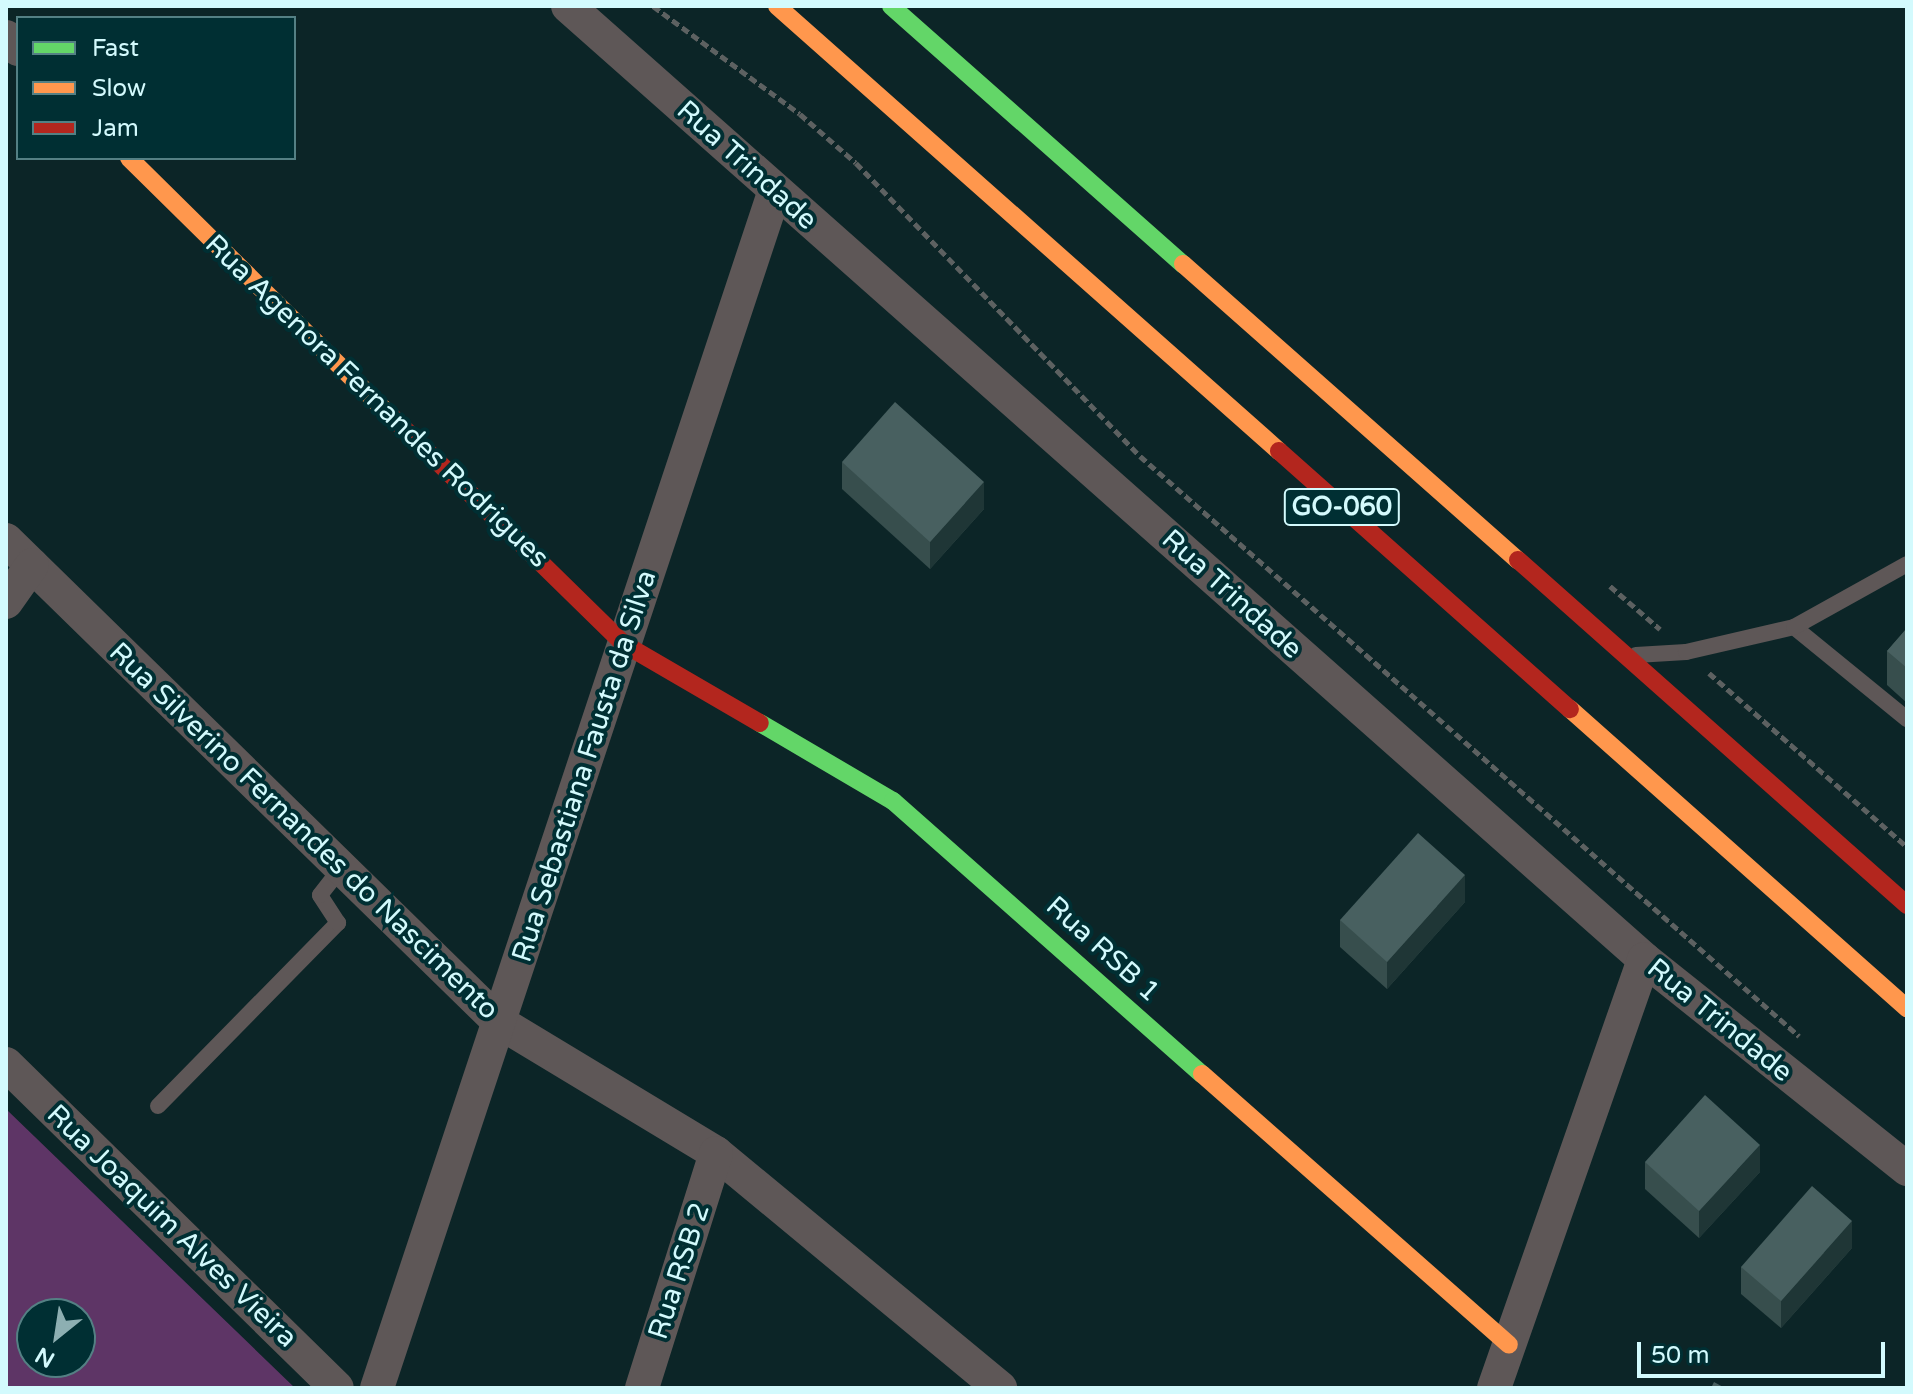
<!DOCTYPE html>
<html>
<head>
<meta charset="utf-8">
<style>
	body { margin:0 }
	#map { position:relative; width:1913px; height:1394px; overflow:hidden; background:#0c2527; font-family:"Varela Round",sans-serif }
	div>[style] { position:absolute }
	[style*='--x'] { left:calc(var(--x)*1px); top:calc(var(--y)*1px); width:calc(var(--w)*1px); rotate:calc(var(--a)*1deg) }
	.green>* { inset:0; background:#5e3566 }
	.path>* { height:5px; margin-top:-2.5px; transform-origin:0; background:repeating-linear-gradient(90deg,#5d6161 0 8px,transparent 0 12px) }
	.lane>* { height:16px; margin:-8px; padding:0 8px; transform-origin:8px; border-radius:8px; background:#5e5757 }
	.street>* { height:34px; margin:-17px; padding:0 17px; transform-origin:17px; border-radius:17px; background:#5e5757 }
	.fast>* { height:18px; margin:-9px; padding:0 9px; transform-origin:9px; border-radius:9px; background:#63d668 }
	.slow>* { height:18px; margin:-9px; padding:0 9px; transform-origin:9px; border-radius:9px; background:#ff974d }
	.jam>* { height:18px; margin:-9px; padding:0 9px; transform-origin:9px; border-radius:9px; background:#b3261e }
	.wall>* { inset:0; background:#374e4d }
	.shaded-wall>* { inset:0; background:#1f3636 }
	.building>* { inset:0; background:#486060 }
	span { translate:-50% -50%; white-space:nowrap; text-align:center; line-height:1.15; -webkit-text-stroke:8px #002f33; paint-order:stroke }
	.shield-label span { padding:2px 6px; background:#002f33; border:2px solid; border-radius:6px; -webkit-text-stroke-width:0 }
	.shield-label { font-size:26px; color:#d3fafd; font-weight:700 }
	.street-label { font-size:28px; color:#d3fafd }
	.frame { position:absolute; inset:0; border:8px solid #d3fafd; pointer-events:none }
	.legend { position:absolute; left:16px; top:16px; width:280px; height:144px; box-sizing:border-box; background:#002f33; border:2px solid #548084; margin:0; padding:10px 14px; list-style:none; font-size:24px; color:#d3fafd }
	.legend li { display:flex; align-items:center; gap:16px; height:40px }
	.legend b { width:40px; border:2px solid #548084 }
	.north { position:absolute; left:16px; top:1298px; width:80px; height:80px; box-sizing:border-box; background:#002f33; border:2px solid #548084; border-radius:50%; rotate:210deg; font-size:22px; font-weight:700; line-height:32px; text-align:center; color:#d3fafd }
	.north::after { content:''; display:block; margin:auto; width:28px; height:36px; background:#8dafb2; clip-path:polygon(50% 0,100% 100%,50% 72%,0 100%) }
	.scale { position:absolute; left:1637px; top:1342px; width:248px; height:36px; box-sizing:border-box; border:4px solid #d3fafd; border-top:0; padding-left:10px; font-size:24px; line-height:28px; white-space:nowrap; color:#d3fafd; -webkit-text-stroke:6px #002f33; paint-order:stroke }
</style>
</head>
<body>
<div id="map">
	<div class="green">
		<i style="clip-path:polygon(evenodd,6px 1109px,295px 1388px,6px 1388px,6px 1109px,32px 1314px,80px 1314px,80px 1362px,32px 1362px,32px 1314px)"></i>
	</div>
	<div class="path">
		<i style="--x:653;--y:6;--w:182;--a:36.3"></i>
		<i style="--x:800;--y:114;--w:74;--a:41.2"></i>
		<i style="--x:856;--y:163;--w:408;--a:45.9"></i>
		<i style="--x:1140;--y:456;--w:878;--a:41.35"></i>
		<i style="--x:1610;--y:586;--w:66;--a:40.7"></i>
		<i style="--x:1709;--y:673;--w:264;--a:41.3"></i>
	</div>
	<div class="lane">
		<i style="--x:1794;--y:627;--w:146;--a:39.2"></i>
		<i style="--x:1636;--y:655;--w:50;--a:-3.4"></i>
		<i style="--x:1686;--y:652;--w:111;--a:-13"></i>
		<i style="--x:1794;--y:627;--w:129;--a:-29.1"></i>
		<i style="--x:158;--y:1106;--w:257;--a:-45.5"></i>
		<i style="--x:338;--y:923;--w:33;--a:-123"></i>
		<i style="--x:320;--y:895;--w:34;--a:-52"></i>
	</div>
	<div class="street">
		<i style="--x:568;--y:6;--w:1437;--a:41.53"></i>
		<i style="--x:1644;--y:959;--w:337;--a:38.6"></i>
		<i style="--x:6;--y:37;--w:17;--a:45"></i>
		<i style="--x:6;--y:540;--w:689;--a:44.35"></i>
		<i style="--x:499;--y:1022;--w:253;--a:31.1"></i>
		<i style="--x:716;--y:1153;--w:369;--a:39.6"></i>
		<i style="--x:6;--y:602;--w:45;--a:-54.9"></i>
		<i style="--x:6;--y:1064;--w:463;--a:44.4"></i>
		<i style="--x:377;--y:1388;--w:1262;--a:-71.62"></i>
		<i style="--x:642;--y:1388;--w:246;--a:-72.5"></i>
		<i style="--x:1494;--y:1388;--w:454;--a:-70.7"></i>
	</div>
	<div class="fast">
		<i style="--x:891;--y:6;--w:390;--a:41.5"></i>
		<i style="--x:760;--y:723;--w:154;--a:30.4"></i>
		<i style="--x:893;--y:801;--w:412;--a:41.5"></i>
	</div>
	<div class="slow">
		<i style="--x:777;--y:6;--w:671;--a:41.56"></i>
		<i style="--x:129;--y:158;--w:369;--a:44.6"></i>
		<i style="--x:1183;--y:264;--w:447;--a:41.5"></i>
		<i style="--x:1570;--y:709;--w:451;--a:41.6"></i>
		<i style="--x:1202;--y:1074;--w:409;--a:41.4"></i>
	</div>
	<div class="jam">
		<i style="--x:392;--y:417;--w:325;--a:44.4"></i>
		<i style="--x:624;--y:644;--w:157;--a:30.2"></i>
		<i style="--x:1279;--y:451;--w:389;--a:41.6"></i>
		<i style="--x:1518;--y:560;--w:520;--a:41.57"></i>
	</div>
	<div class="wall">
		<i style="clip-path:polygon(842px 462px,984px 509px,930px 569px,842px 489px)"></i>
		<i style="clip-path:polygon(1907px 628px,1907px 703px,1887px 685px,1887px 651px)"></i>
		<i style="clip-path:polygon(1465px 902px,1387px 989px,1340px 947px,1340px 920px)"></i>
		<i style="clip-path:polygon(1645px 1162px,1760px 1172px,1699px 1238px,1645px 1189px)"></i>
		<i style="clip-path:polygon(1852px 1248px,1781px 1328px,1741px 1294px,1741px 1267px)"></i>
	</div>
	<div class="shaded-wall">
		<i style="clip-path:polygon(984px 482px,984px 509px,930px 569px,930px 542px)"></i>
		<i style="clip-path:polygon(1465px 875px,1465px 902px,1387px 989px,1387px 962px)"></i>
		<i style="clip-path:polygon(1760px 1145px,1760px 1172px,1699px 1238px,1699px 1211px)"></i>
		<i style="clip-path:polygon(1852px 1221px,1852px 1248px,1781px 1328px,1781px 1301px)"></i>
	</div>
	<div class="building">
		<i style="clip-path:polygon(895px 402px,984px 482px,930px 542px,842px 462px)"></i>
		<i style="clip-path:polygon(1907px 628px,1907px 668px,1887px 651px)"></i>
		<i style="clip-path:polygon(1418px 833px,1465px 875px,1387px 962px,1340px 920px)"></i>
		<i style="clip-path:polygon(1705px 1095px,1760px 1145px,1699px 1211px,1645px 1162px)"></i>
		<i style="clip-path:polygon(1812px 1186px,1852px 1221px,1781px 1301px,1741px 1267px)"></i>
		<i style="clip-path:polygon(1714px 1382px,1725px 1388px,1711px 1388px)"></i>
	</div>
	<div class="shield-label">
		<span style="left:1342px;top:507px">GO-060</span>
	</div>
	<div class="street-label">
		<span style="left:747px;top:165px;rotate:42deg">Rua Trindade</span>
		<span style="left:377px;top:401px;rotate:44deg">Rua Agenora Fernandes Rodrigues</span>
		<span style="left:1232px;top:594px;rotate:42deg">Rua Trindade</span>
		<span style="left:584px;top:766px;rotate:-72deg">Rua Sebastiana Fausta da Silva</span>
		<span style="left:304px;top:831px;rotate:44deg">Rua Silverino Fernandes do Nascimento</span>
		<span style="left:1103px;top:949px;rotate:42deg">Rua RSB 1</span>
		<span style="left:1720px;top:1020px;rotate:39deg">Rua Trindade</span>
		<span style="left:172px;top:1226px;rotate:44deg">Rua Joaquim Alves Vieira</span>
		<span style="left:679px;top:1271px;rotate:-72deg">Rua RSB 2</span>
	</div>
	<div class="frame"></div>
	<ul class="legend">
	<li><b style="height:10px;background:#63d668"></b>Fast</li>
	<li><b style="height:10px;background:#ff974d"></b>Slow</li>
	<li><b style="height:10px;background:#b3261e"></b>Jam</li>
	</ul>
	<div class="north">N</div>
	<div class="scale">50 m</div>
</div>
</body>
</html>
